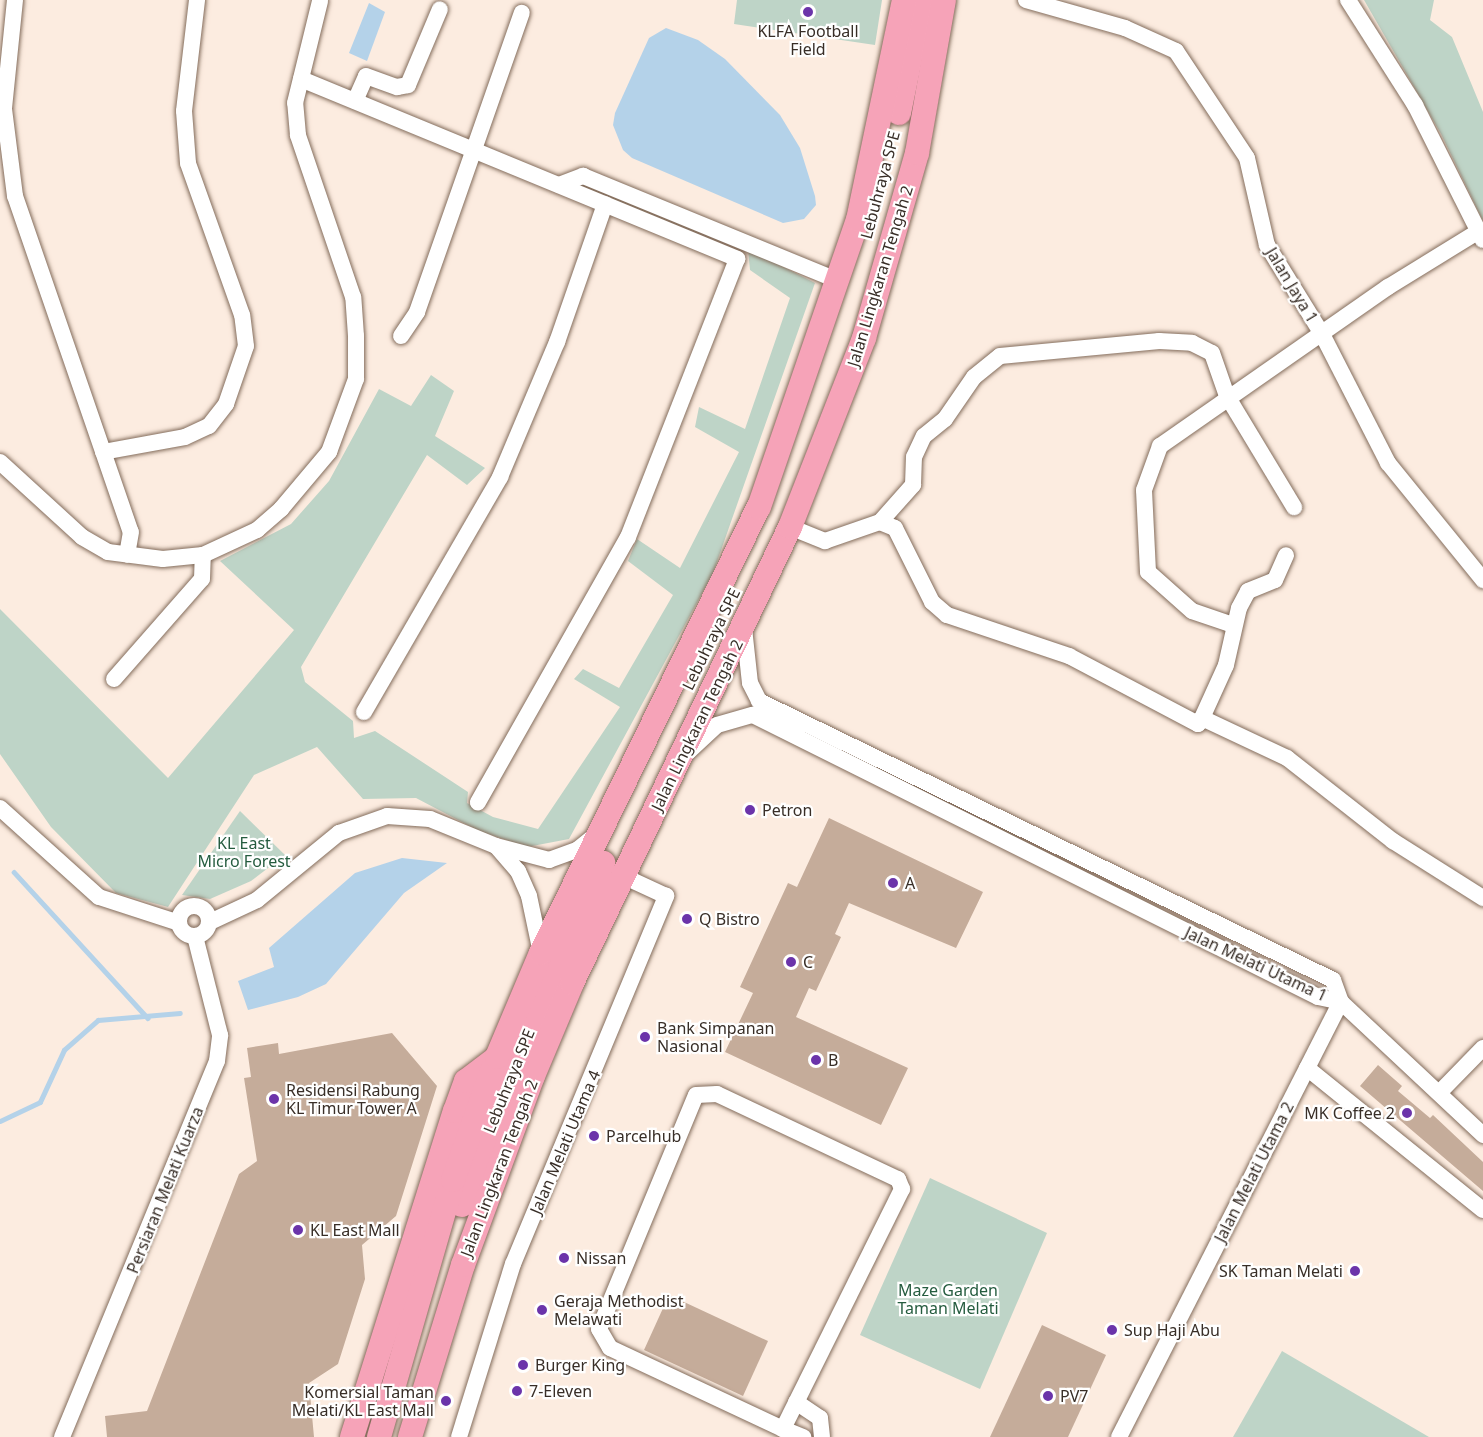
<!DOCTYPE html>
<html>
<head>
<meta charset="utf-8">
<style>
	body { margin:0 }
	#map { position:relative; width:1483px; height:1437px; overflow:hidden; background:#fcece0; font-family:"Noto Sans",sans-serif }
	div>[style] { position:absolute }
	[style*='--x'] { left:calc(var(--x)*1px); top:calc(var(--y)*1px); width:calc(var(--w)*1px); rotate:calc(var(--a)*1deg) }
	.green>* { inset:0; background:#bed4c7 }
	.water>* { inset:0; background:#b4d2e9 }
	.stream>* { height:4.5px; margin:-2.25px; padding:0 2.25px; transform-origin:2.25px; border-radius:2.25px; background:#b4d2e9 }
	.building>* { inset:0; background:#c5ac9a }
	.roads { filter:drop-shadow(0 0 2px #836c5b) drop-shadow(0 0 2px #836c5b) }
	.minor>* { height:16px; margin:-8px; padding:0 8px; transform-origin:8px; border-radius:8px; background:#fff }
	.minor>.ring { margin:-8px; padding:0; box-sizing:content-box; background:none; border:16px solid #fff; border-radius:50% }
	.highway>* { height:24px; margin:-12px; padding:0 12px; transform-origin:12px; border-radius:12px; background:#f6a3b8 }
	.dots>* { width:16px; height:16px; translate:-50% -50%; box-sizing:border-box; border:3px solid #fff; border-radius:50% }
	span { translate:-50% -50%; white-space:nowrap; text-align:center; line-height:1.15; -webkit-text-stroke:4.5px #fff; paint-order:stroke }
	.poi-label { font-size:16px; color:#382e27 }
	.left { translate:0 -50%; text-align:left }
	.right { translate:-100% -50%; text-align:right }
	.street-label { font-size:16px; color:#382e27 }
	.park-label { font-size:16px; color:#255c3f }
</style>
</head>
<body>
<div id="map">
	<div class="green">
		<i style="clip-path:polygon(737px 0,882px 0,875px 45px,734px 24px)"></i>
		<i style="clip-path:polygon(1364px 0,1434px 0,1430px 20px,1452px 37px,1483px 112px,1483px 221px,1441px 134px)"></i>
		<i style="clip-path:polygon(748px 249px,815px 283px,713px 573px,569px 839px,527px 847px,479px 831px,416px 798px,363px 799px,317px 747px,254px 775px,168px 907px,116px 893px,51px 827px,0 754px,0 609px,168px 778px,294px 630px,220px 561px,291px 524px,329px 481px,379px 389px,411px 406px,431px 375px,454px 391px,435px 436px,485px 468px,467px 485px,427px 455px,301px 667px,305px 682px,353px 721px,354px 738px,375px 731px,468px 792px,467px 803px,493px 817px,538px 829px,620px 707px,574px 679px,583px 669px,619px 688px,673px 595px,628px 561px,637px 539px,680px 568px,739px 452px,695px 427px,699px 407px,745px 429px,790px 298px,750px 270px)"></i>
		<i style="clip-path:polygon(240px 811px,285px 855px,251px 881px,210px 899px,182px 895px)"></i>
		<i style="clip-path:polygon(930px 1178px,1047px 1233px,980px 1389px,860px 1335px)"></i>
		<i style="clip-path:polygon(1282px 1351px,1429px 1437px,1233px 1437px)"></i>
	</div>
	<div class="water">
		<i style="clip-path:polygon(369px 3px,385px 12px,367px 61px,349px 53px)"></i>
		<i style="clip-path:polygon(666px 28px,698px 40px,725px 59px,780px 115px,800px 148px,815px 196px,816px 205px,804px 219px,783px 223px,632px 158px,623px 150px,613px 125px,615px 113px,649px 38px)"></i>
		<i style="clip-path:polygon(402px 858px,447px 863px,404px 893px,326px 984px,298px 997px,248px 1010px,238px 981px,274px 967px,269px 948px,355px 873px)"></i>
	</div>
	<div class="stream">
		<i style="--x:14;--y:872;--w:198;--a:47.5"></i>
		<i style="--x:0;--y:1121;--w:44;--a:-25.4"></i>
		<i style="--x:40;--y:1102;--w:57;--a:-65.2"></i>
		<i style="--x:64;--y:1050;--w:45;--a:-41.4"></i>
		<i style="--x:98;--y:1020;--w:82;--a:-4.9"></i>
	</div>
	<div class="building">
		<i style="clip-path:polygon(829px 818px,983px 892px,956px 948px,849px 903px,835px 934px,841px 937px,816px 991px,809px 988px,796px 1017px,908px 1068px,881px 1125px,725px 1052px,753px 993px,740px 987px,788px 883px,797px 887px)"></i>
		<i style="clip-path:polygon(392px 1033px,437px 1086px,396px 1216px,362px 1245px,365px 1279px,338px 1364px,309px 1383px,314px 1437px,107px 1437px,105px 1416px,147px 1411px,239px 1174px,257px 1161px,244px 1078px,251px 1077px,247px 1048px,278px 1043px,279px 1054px)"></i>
		<i style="clip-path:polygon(1378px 1065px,1402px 1086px,1398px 1091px,1430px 1118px,1433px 1115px,1483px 1162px,1483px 1191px,1360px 1086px)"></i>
		<i style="clip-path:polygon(669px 1295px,768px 1341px,743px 1396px,644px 1350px)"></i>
		<i style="clip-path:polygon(1042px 1325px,1106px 1355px,1068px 1437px,990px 1437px)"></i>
	</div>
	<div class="roads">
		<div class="minor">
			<i style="--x:15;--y:0;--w:110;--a:95.8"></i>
			<i style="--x:4;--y:109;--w:88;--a:82.8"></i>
			<i style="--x:15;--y:196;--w:355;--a:71"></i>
			<i style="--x:131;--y:532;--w:23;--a:100"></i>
			<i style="--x:1026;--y:0;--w:103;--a:15.8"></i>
			<i style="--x:1125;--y:28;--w:56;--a:24.3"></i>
			<i style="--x:1176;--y:51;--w:128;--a:56.4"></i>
			<i style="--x:1247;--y:158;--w:89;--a:77.1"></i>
			<i style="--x:1267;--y:245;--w:105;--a:58.3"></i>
			<i style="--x:1322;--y:334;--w:145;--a:62.9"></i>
			<i style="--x:1388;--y:463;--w:151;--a:50.9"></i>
			<i style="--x:1348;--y:0;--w:125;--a:57.5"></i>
			<i style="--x:1415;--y:105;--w:151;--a:63.3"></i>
			<i style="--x:301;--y:79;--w:472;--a:22.4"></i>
			<i style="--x:737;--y:259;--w:299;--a:111.4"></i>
			<i style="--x:628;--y:537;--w:305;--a:119.5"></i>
			<i style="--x:355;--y:101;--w:27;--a:-66"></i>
			<i style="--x:366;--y:76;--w:33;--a:20"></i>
			<i style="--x:397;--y:87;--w:11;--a:-10"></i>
			<i style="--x:408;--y:85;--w:82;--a:-67.2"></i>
			<i style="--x:559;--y:185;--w:26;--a:-21"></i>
			<i style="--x:583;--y:176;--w:277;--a:22.3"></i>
			<i style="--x:401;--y:336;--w:29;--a:-56"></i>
			<i style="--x:417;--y:312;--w:317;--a:-70.7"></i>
			<i style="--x:103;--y:452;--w:83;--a:-10.4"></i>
			<i style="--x:185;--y:437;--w:26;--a:-25"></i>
			<i style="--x:209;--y:426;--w:28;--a:-52"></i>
			<i style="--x:226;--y:404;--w:61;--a:-71"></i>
			<i style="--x:246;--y:346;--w:31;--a:-97"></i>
			<i style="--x:242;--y:315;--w:161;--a:-109.6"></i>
			<i style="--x:188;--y:163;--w:52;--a:-94.4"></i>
			<i style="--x:184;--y:111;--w:112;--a:-83.3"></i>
			<i style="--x:0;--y:462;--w:111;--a:42.4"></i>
			<i style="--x:82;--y:537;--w:30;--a:30"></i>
			<i style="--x:108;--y:552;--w:55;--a:7.3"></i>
			<i style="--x:163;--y:559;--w:40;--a:-5.7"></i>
			<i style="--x:203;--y:555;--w:60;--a:-24.8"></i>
			<i style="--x:257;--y:530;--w:32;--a:-41"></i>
			<i style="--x:281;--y:509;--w:75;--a:-49.9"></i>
			<i style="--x:329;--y:452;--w:78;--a:-69.7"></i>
			<i style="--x:356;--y:379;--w:43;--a:-90"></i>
			<i style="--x:356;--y:336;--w:39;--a:-94"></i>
			<i style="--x:353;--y:297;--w:171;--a:-108.8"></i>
			<i style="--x:298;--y:135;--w:32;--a:-95"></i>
			<i style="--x:295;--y:103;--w:105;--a:-76.2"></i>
			<i style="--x:880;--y:522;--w:50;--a:-48.3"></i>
			<i style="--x:913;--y:485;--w:28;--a:-88"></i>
			<i style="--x:914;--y:457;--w:23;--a:-65"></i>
			<i style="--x:924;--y:436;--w:27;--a:-39"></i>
			<i style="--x:945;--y:419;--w:51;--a:-55.4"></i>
			<i style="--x:974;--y:377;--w:33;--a:-39"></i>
			<i style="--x:1000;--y:356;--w:160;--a:-5.4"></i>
			<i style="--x:1159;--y:341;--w:33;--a:3"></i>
			<i style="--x:1192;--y:343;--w:22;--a:27"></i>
			<i style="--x:1212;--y:353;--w:46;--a:70.8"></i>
			<i style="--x:1227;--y:396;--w:130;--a:58.9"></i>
			<i style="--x:790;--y:527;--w:38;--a:22"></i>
			<i style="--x:825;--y:541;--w:58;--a:-19.1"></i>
			<i style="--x:880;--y:522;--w:16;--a:22"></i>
			<i style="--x:895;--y:528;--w:83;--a:63.4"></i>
			<i style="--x:932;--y:602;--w:20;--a:41"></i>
			<i style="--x:947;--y:615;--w:129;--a:18.6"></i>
			<i style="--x:1069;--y:656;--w:146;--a:27.8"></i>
			<i style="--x:1198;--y:724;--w:7;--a:-56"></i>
			<i style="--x:1202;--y:718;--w:94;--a:25.2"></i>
			<i style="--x:1287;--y:758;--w:135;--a:38.1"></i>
			<i style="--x:1393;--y:841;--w:107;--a:32.3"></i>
			<i style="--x:1233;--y:625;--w:43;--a:-161.1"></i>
			<i style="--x:1192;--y:611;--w:59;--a:-138.4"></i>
			<i style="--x:1148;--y:572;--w:82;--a:-92.8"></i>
			<i style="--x:1144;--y:490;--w:47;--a:-70"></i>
			<i style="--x:1160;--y:446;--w:278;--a:-34.9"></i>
			<i style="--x:1388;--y:287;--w:107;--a:-31.6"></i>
			<i style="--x:744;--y:628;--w:55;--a:83.8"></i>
			<i style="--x:750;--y:683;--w:20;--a:63"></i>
			<i style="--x:759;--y:701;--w:638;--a:25.92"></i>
			<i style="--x:1333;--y:980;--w:23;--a:70"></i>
			<i style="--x:1341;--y:1002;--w:195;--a:43.1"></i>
			<i style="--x:114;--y:679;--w:133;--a:-48.7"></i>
			<i style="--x:202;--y:579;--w:24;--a:-88"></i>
			<i style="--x:364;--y:712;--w:272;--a:-59.9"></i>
			<i style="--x:500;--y:477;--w:147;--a:-67.1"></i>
			<i style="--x:557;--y:342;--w:146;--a:-70.8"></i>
			<i style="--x:1202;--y:718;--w:58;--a:-65.6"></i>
			<i style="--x:1226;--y:665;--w:58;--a:-77.2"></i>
			<i style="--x:1239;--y:608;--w:19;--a:-62"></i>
			<i style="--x:1248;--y:591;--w:29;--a:-22"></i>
			<i style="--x:1275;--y:580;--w:27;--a:-66"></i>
			<i style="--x:686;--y:754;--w:42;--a:-43.1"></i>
			<i style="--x:717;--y:725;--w:37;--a:-16"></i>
			<i style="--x:753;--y:715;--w:631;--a:26.52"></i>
			<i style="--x:1318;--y:997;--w:24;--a:12"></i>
			<i style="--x:0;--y:808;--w:133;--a:42"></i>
			<i style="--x:99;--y:897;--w:84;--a:18"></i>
			<i style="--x:497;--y:847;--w:32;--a:49"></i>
			<i style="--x:518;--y:871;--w:27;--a:66"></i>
			<i style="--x:529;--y:896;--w:58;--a:78.1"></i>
			<i class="ring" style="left:179px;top:906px;width:14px;height:14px"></i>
			<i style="--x:210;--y:922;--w:52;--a:-25.1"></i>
			<i style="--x:257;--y:900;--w:106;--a:-39.3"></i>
			<i style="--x:339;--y:833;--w:51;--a:-19.5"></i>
			<i style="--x:387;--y:816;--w:43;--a:4"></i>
			<i style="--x:430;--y:819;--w:71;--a:22.2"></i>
			<i style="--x:496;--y:846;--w:55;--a:14.8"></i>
			<i style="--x:549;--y:860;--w:30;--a:-20"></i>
			<i style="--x:577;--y:850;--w:26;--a:-39"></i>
			<i style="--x:1307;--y:1068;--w:226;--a:38.9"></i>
			<i style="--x:1440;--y:1092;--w:62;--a:-45.7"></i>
			<i style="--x:717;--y:1094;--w:200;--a:25.2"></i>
			<i style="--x:898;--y:1179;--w:11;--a:68"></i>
			<i style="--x:902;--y:1189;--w:268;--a:116.4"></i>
			<i style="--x:783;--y:1429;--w:191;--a:-154.9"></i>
			<i style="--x:610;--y:1348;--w:22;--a:-120"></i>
			<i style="--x:599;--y:1329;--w:253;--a:-67.5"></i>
			<i style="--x:696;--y:1095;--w:21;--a:-3"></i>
			<i style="--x:796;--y:1402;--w:29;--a:34"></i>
			<i style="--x:820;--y:1418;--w:19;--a:84"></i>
			<i style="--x:783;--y:1429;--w:22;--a:22"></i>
			<i style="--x:62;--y:1437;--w:407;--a:-67.6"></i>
			<i style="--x:217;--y:1061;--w:26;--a:-83"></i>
			<i style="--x:220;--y:1035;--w:102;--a:-104.2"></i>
			<i style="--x:459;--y:1437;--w:181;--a:-72.7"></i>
			<i style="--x:513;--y:1264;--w:399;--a:-67.4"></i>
			<i style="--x:666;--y:896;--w:47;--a:-155.1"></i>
			<i style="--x:1119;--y:1437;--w:488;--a:-63"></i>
		</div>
		<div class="highway">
			<i style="--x:899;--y:113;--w:115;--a:-78.5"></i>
			<i style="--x:462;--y:1205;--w:114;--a:-70.4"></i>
			<i style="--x:500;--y:1098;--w:257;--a:-66.3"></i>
			<i style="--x:352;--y:1437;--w:342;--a:-72.5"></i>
			<i style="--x:455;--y:1111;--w:32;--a:-70"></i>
			<i style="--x:466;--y:1081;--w:38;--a:-37"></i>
			<i style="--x:379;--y:1437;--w:267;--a:-73.9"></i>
			<i style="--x:453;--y:1180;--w:131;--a:-70.3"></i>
			<i style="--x:497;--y:1057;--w:113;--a:-67.1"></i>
			<i style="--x:541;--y:953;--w:496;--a:-64"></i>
			<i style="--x:759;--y:507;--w:304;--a:-71"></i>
			<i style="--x:858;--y:220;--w:225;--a:-78.2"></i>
			<i style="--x:410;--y:1437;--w:180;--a:-72.9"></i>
			<i style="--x:463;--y:1265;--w:202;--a:-69.7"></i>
			<i style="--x:533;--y:1076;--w:101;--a:-67.2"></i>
			<i style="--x:572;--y:983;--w:505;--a:-64.45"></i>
			<i style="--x:790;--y:527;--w:203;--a:-68.6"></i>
			<i style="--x:864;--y:338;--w:192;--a:-74"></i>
			<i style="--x:917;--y:153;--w:155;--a:-80"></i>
		</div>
	</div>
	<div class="dots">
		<i style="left:808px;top:12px;background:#6b34aa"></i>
		<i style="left:750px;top:810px;background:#6b34aa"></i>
		<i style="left:893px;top:883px;background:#6b34aa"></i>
		<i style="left:687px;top:919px;background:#6b34aa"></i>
		<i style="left:791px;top:962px;background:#6b34aa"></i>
		<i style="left:645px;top:1037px;background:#6b34aa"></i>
		<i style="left:816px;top:1060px;background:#6b34aa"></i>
		<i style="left:274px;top:1099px;background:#6b34aa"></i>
		<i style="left:1407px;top:1113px;background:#6b34aa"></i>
		<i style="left:594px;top:1136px;background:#6b34aa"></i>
		<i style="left:298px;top:1230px;background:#6b34aa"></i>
		<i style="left:564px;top:1258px;background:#6b34aa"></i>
		<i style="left:1355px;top:1271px;background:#6b34aa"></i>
		<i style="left:542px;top:1310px;background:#6b34aa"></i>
		<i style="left:1112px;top:1330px;background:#6b34aa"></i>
		<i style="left:523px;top:1365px;background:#6b34aa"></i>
		<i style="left:517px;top:1391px;background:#6b34aa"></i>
		<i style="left:1048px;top:1396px;background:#6b34aa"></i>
		<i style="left:446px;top:1401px;background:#6b34aa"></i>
	</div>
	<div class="poi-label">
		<span style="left:808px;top:40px">KLFA Football<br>Field</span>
		<span class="left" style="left:762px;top:810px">Petron</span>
		<span class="left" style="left:905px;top:883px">A</span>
		<span class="left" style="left:699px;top:919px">Q Bistro</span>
		<span class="left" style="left:803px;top:962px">C</span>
		<span class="left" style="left:657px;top:1037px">Bank Simpanan<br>Nasional</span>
		<span class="left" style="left:828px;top:1060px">B</span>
		<span class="left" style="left:286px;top:1099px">Residensi Rabung<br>KL Timur Tower A</span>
		<span class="right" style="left:1395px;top:1113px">MK Coffee 2</span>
		<span class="left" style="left:606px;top:1136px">Parcelhub</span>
		<span class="left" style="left:310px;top:1230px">KL East Mall</span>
		<span class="left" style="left:576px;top:1258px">Nissan</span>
		<span class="right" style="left:1343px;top:1271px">SK Taman Melati</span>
		<span class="left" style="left:554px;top:1310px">Geraja Methodist<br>Melawati</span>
		<span class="left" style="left:1124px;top:1330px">Sup Haji Abu</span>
		<span class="left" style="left:535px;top:1365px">Burger King</span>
		<span class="left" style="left:529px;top:1391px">7-Eleven</span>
		<span class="right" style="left:434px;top:1401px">Komersial Taman<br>Melati/KL East Mall</span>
		<span class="left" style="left:1060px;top:1396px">PV7</span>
	</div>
	<div class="street-label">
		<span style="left:880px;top:185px;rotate:-75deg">Lebuhraya SPE</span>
		<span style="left:880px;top:276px;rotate:-73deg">Jalan Lingkaran Tengah 2</span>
		<span style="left:1292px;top:285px;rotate:59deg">Jalan Jaya 1</span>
		<span style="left:711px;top:639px;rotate:-64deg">Lebuhraya SPE</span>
		<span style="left:697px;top:725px;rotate:-64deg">Jalan Lingkaran Tengah 2</span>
		<span style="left:1256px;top:964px;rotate:25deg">Jalan Melati Utama 1</span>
		<span style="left:509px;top:1081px;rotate:-68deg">Lebuhraya SPE</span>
		<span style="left:565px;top:1142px;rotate:-67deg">Jalan Melati Utama 4</span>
		<span style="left:499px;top:1168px;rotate:-69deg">Jalan Lingkaran Tengah 2</span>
		<span style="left:1254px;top:1172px;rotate:-63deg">Jalan Melati Utama 2</span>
		<span style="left:165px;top:1190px;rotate:-68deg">Persiaran Melati Kuarza</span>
	</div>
	<div class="park-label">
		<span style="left:244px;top:852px">KL East<br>Micro Forest</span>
		<span style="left:948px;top:1299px">Maze Garden<br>Taman Melati</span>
	</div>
</div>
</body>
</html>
